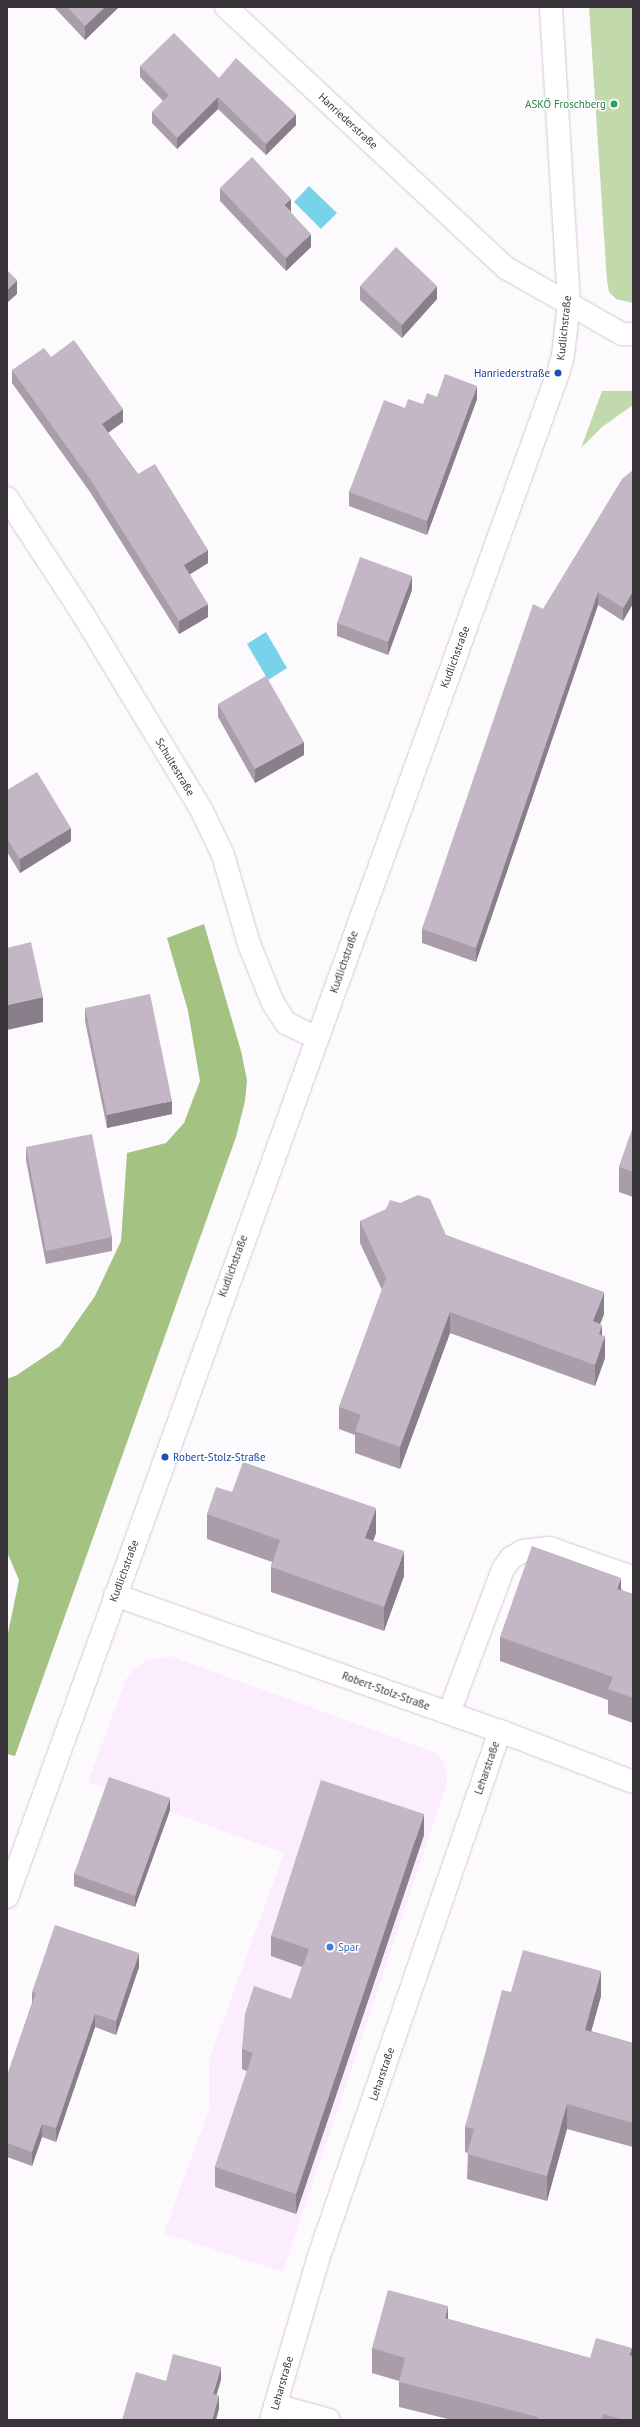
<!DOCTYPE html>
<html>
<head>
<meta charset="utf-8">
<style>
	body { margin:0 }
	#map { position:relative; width:640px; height:2427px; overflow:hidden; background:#fdfafd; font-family:"PT Sans",sans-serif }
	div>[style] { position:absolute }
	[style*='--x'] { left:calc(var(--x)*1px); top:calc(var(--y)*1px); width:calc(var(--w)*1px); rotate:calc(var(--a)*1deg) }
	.built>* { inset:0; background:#fbecfe }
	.green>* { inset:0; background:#c2d9ab }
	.forest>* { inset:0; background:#a4c383 }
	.water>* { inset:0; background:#77d3e9 }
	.roads { filter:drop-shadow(0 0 1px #d4c6d6) drop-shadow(0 0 1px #d4c6d6) }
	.minor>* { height:22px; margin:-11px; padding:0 11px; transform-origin:11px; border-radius:11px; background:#fff }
	.wall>* { inset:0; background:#a89da9 }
	.shaded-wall>* { inset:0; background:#887f8a }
	.building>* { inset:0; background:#c3b6c5 }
	.dots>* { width:11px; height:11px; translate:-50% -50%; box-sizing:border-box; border:2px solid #fff; border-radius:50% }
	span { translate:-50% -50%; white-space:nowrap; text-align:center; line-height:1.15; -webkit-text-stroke:3px #fff; paint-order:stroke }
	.leisure-label { font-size:11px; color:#27864d }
	.right { translate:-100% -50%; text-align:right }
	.street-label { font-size:11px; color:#39343a }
	.transit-label { font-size:11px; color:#164399 }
	.left { translate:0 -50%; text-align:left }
	.shop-label { font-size:11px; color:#366cbe }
	.frame { position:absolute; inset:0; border:8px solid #39343a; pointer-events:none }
</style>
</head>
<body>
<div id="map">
	<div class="built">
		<i style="clip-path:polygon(170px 1656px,434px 1752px,443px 1760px,447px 1772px,447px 1784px,283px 2272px,164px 2233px,209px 2109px,209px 2060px,284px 1853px,88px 1782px,126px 1679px,135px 1668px,146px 1661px)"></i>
	</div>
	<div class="green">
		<i style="clip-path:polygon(589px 7px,633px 7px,633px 303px,616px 299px,609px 292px,607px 281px)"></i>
		<i style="clip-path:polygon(602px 391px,633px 391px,633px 405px,602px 427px,581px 448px)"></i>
	</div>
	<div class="forest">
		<i style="clip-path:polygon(204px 924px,241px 1051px,247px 1080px,245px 1101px,236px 1137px,15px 1756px,7px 1754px,7px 1638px,19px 1580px,7px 1552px,7px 1379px,17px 1375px,60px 1346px,95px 1296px,121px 1241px,127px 1153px,166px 1143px,184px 1123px,200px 1081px,188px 1011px,167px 938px)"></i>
	</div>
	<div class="water">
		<i style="clip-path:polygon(309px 186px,337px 213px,321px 229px,294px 202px)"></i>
		<i style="clip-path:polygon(266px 632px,287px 668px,268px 680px,247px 644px)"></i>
	</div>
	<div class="roads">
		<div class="minor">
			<i style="--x:226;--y:7;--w:383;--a:43"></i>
			<i style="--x:506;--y:268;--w:133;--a:29.6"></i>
			<i style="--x:622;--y:334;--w:11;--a:0"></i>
			<i style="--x:7;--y:498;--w:135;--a:56.8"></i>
			<i style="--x:81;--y:611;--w:234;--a:58.8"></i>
			<i style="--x:202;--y:811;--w:49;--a:64.5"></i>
			<i style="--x:223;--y:855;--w:93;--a:73.7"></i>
			<i style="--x:249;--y:944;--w:64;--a:67.9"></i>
			<i style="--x:273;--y:1003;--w:24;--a:57"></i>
			<i style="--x:286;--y:1023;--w:34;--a:26"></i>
			<i style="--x:115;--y:1595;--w:408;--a:19.5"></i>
			<i style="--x:500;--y:1731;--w:142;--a:21"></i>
			<i style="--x:449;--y:1713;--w:154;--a:-69.4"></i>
			<i style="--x:503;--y:1569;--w:14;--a:-54"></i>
			<i style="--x:511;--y:1558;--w:14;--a:-30"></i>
			<i style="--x:523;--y:1551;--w:26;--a:-7"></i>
			<i style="--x:549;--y:1548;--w:82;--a:19.3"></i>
			<i style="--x:626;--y:1575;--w:12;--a:55"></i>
			<i style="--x:7;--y:1897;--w:1621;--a:-70.12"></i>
			<i style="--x:558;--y:373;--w:19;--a:-74"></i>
			<i style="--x:563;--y:355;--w:52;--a:-83.4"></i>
			<i style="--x:569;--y:303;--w:297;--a:-93.5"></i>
			<i style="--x:275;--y:2405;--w:56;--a:15.5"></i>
			<i style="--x:271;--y:2420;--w:171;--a:-73.7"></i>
			<i style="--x:319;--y:2256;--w:555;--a:-70.98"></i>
		</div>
	</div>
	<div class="wall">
		<i style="clip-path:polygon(54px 7px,119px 7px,85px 40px)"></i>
		<i style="clip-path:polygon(140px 66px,219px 78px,296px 125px,266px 155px,218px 109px,177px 149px,152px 123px,152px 112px,163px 101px,140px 77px)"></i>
		<i style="clip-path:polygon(220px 188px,291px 212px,311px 247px,286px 271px,220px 201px)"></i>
		<i style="clip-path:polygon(360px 286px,437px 299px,402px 338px,360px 300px)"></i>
		<i style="clip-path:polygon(51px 357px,123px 422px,108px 433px,138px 474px,208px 563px,190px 574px,208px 617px,179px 634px,90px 492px,12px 383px,12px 370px)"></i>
		<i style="clip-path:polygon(437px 397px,477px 399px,427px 535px,349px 506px,349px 492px,405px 408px,423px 404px)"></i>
		<i style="clip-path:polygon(633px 470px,623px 621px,598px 605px,476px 962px,422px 943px,422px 929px,543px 609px)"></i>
		<i style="clip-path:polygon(412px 590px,388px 655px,337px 636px,337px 623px)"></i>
		<i style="clip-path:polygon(218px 704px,304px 755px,255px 783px,218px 717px)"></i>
		<i style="clip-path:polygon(7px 790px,71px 841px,20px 873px,7px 852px)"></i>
		<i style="clip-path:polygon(85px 1008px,172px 1114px,107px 1128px,85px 1021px)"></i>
		<i style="clip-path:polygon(633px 1127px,633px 1197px,619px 1192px,619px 1167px)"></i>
		<i style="clip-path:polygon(26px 1147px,112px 1237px,112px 1251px,46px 1264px,26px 1160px)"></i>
		<i style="clip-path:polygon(360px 1221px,446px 1235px,604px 1314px,600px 1324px,602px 1335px,605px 1358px,595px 1386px,450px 1333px,400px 1469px,355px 1453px,355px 1435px,339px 1429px,339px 1407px,382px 1290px,360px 1243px)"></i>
		<i style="clip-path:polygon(232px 1492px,376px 1533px,373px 1541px,404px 1576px,384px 1631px,271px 1592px,271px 1567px,272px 1562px,207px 1539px,207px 1514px)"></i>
		<i style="clip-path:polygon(621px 1590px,633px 1594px,633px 1723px,608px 1714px,608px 1700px,500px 1661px,500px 1637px)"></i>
		<i style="clip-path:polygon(170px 1810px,135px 1907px,74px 1886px,74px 1874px)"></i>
		<i style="clip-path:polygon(424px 1835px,296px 2214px,215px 2187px,215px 2167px,247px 2071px,242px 2069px,242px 2049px,291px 1999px,302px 1967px,271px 1956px,271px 1936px)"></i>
		<i style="clip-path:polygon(139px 1967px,116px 2035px,95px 2027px,56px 2142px,42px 2137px,32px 2166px,7px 2157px,7px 2076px,32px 2003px,32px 1992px)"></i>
		<i style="clip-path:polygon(511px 1992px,601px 1996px,591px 2031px,633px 2043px,633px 2147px,567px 2129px,547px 2201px,467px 2179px,468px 2153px,465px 2152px,465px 2127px)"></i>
		<i style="clip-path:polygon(448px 2319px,590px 2358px,632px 2356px,633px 2420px,452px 2420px,399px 2407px,399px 2381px,372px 2373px,372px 2348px)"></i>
	</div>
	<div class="shaded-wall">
		<i style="clip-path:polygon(105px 7px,119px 7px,85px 40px,85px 26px)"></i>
		<i style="clip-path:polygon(218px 97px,218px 109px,177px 149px,177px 138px)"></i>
		<i style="clip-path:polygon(296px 114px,296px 125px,266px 155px,266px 144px)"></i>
		<i style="clip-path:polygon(291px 199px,291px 212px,284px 205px)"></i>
		<i style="clip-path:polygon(311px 234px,311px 247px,286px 271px,286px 258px)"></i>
		<i style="clip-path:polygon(17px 280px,17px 294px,7px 303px,7px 290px)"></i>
		<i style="clip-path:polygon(437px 286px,437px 299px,402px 338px,402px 325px)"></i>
		<i style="clip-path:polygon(477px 386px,477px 399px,427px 535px,427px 521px)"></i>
		<i style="clip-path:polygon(123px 409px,123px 422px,102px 437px,102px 424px)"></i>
		<i style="clip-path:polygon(208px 550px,208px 563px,184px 578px,184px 565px)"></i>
		<i style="clip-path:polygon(412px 576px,412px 590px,388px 655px,388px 642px)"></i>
		<i style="clip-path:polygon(633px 591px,633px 604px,623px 621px,623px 608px)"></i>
		<i style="clip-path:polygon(598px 592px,598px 605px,476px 962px,476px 948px)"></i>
		<i style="clip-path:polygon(208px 604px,208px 617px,179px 634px,179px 621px)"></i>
		<i style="clip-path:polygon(304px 742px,304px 755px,255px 783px,255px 769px)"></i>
		<i style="clip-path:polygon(71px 828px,71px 841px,20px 873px,20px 859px)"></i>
		<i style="clip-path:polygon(43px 997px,43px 1022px,7px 1030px,7px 1005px)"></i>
		<i style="clip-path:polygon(172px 1101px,172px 1114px,107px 1128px,107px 1115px)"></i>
		<i style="clip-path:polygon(604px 1292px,604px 1314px,593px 1343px,593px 1321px)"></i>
		<i style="clip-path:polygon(450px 1312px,450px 1333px,400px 1469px,400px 1447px)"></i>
		<i style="clip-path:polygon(602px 1325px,602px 1343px,605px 1336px,605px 1358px,595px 1386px,595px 1365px,599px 1334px)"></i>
		<i style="clip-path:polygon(376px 1508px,376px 1533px,365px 1563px,365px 1538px)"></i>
		<i style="clip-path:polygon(404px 1551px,404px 1576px,384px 1631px,384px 1607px)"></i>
		<i style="clip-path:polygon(621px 1578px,621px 1603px,617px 1589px)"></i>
		<i style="clip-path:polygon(170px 1798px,170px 1810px,135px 1907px,135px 1896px)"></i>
		<i style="clip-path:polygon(424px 1814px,424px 1835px,296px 2214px,296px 2194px)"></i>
		<i style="clip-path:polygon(139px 1953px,139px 1967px,116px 2035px,116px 2021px)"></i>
		<i style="clip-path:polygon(601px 1971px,601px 1996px,585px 2054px,585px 2030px)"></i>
		<i style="clip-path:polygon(95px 2014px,95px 2027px,56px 2142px,56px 2128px)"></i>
		<i style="clip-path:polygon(567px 2104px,567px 2129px,547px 2201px,547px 2176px)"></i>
		<i style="clip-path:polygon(42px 2124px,42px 2137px,32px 2166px,32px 2152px)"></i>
		<i style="clip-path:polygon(448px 2306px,448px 2331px,445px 2318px)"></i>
		<i style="clip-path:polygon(632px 2348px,632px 2373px,629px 2355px)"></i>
		<i style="clip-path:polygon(221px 2367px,221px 2380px,213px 2407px,213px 2394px)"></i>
		<i style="clip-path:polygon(219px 2395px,219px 2409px,216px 2420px,212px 2420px)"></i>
	</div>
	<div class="building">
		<i style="clip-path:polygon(67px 7px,105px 7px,85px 26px)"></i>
		<i style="clip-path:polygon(174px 33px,219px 78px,236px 58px,296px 114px,266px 144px,218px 97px,177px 138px,152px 112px,169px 95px,140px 66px)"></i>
		<i style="clip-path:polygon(252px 157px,291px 199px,284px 205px,311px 234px,286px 258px,220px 188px)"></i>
		<i style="clip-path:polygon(396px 247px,437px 286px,402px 325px,360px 286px)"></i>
		<i style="clip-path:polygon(7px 270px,17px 280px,7px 290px)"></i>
		<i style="clip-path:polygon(74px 340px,123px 409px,102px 424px,138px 474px,155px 464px,208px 550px,184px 565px,208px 604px,179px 621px,90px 479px,12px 370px,44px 348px,51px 357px)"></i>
		<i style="clip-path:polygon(445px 374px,477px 386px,427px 521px,349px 492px,384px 400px,405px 408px,408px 399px,423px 404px,427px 393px,437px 397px)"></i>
		<i style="clip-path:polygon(633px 470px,633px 591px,623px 608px,598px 592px,476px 948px,422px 929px,533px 604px,543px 609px,622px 479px)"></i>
		<i style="clip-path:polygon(360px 557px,412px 576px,388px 642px,337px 623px)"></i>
		<i style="clip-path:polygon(266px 676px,304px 742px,255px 769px,218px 704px)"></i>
		<i style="clip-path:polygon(37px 772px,71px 828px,20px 859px,7px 839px,7px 790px)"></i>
		<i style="clip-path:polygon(31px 942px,43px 997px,7px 1005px,7px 948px)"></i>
		<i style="clip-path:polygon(150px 994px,172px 1101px,107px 1115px,85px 1008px)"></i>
		<i style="clip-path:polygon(633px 1127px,633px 1172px,619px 1167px)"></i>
		<i style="clip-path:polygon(92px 1134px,112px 1237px,46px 1251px,26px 1147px)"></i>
		<i style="clip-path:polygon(418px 1195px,430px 1199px,446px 1235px,604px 1292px,593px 1321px,602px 1325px,599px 1334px,605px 1336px,595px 1365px,450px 1312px,400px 1447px,355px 1431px,361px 1415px,339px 1407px,386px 1278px,360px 1221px,386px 1209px,390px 1200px,400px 1203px)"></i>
		<i style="clip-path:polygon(243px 1462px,376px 1508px,365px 1538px,404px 1551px,384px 1607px,271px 1567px,280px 1540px,207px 1514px,216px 1487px,232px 1492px)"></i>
		<i style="clip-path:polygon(532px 1546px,621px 1578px,617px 1589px,633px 1594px,633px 1698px,608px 1689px,613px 1677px,500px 1637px)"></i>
		<i style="clip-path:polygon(109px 1777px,170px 1798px,135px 1896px,74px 1874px)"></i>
		<i style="clip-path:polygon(321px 1780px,424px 1814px,296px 2194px,215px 2167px,253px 2053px,242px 2049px,245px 2014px,254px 1986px,291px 1999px,309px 1949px,271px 1936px)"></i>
		<i style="clip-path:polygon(55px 1925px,139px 1953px,116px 2021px,95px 2014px,56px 2128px,42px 2124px,32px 2152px,7px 2143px,7px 2076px,36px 1993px,32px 1992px)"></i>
		<i style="clip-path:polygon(523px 1950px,601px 1971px,585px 2030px,633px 2043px,633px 2123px,567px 2104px,547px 2176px,467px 2154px,474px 2129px,465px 2127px,485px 2054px,502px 1990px,511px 1992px)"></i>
		<i style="clip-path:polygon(388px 2290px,448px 2306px,445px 2318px,590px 2358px,596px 2338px,632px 2348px,629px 2355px,633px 2356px,633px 2420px,624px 2420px,603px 2414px,601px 2420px,538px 2420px,538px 2417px,399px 2382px,405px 2358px,372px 2348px)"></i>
		<i style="clip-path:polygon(173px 2354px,221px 2367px,213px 2394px,219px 2395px,212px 2420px,122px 2420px,136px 2372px,166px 2381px)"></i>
	</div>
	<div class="dots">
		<i style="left:614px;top:104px;background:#2e9e5b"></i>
		<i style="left:558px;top:373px;background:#1a4fb4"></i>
		<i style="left:165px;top:1457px;background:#1a4fb4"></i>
		<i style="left:330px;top:1947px;background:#3f7fe0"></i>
	</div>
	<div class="leisure-label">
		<span class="right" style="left:606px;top:104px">ASKÖ Froschberg</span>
	</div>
	<div class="street-label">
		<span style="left:348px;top:121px;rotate:43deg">Hanriederstraße</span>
		<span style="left:564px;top:328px;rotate:-84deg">Kudlichstraße</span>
		<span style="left:455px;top:657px;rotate:-70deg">Kudlichstraße</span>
		<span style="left:175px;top:767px;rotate:59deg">Schultestraße</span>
		<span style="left:344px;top:962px;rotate:-71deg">Kudlichstraße</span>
		<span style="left:233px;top:1266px;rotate:-70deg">Kudlichstraße</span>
		<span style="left:124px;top:1571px;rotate:-70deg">Kudlichstraße</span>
		<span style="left:386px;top:1691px;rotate:20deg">Robert-Stolz-Straße</span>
		<span style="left:487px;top:1768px;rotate:-71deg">Leharstraße</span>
		<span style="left:382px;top:2074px;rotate:-71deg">Leharstraße</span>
		<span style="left:282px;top:2383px;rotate:-74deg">Leharstraße</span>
	</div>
	<div class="transit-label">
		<span class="right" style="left:550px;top:373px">Hanriederstraße</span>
		<span class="left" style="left:173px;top:1457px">Robert-Stolz-Straße</span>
	</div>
	<div class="shop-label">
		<span class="left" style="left:338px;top:1947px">Spar</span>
	</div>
	<div class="frame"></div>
</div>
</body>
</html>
